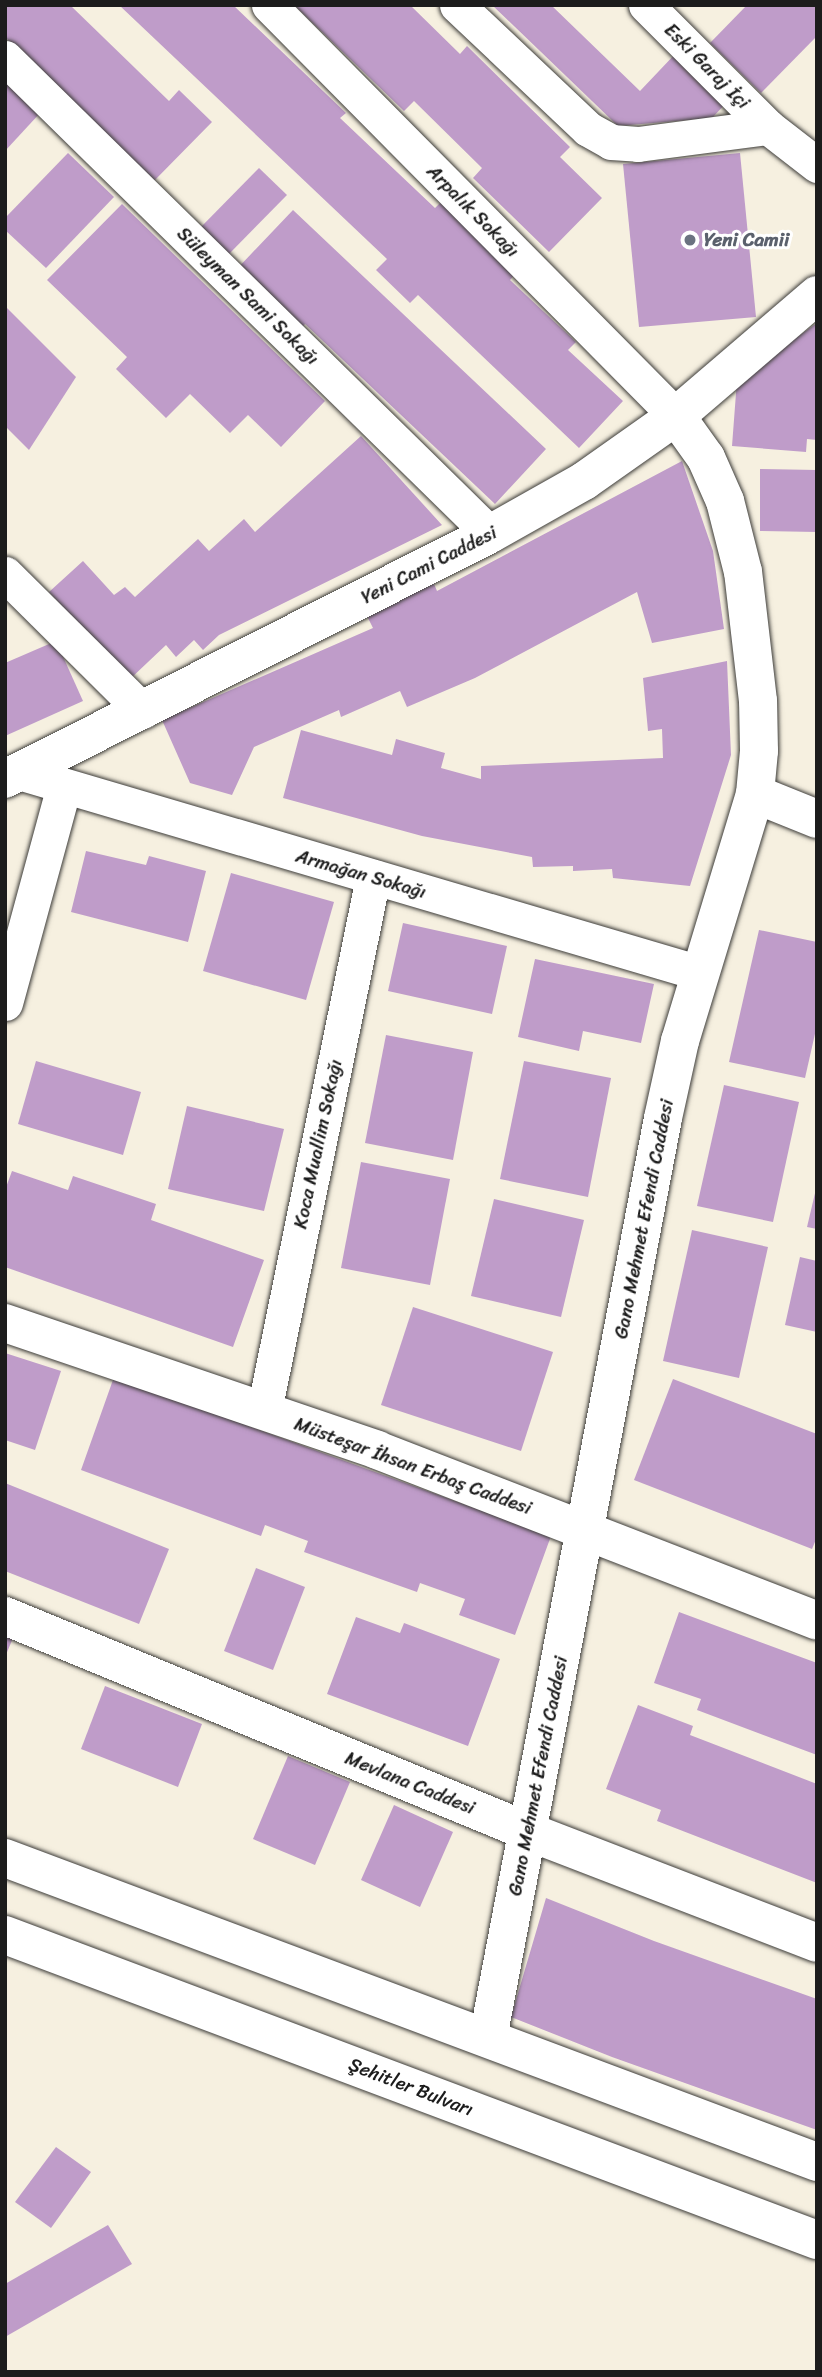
<!DOCTYPE html>
<html>
<head>
<meta charset="utf-8">
<style>
	body { margin:0 }
	#map { position:relative; width:822px; height:2377px; overflow:hidden; background:#f6f0e0; font-family:Sriracha,sans-serif }
	div>[style] { position:absolute }
	[style*='--x'] { left:calc(var(--x)*1px); top:calc(var(--y)*1px); width:calc(var(--w)*1px); rotate:calc(var(--a)*1deg) }
	.building>* { inset:0; background:#bf9cc9 }
	.roads { filter:drop-shadow(0 0 2px #3d3c39) drop-shadow(0 0 2px #3d3c39) }
	.minor>* { height:35px; margin:-17.5px; padding:0 17.5px; transform-origin:17.5px; border-radius:17.5px; background:#fff }
	.tertiary>* { height:38px; margin:-19px; padding:0 19px; transform-origin:19px; border-radius:19px; background:#fff }
	.primary>* { height:38px; margin:-19px; padding:0 19px; transform-origin:19px; border-radius:19px; background:#fff }
	.dots>* { width:19px; height:19px; translate:-50% -50%; box-sizing:border-box; border:4px solid #fff; border-radius:50% }
	span { translate:-50% -50%; white-space:nowrap; text-align:center; line-height:1.15; -webkit-text-stroke:6px #fff; paint-order:stroke }
	.street-label { font-size:19px; color:#1c1c1c }
	.worship-label { font-size:19px; color:#5b616d; font-weight:700 }
	.left { translate:0 -50%; text-align:left }
	.frame { position:absolute; inset:0; border:7px solid #1c1c1c; pointer-events:none }
</style>
</head>
<body>
<div id="map">
	<div class="building">
		<i style="clip-path:polygon(5px 5px,70px 5px,169px 101px,179px 90px,212px 122px,153px 182px,5px 37px)"></i>
		<i style="clip-path:polygon(119px 5px,233px 5px,346px 113px,340px 118px,435px 208px,442px 201px,517px 272px,510px 280px,576px 342px,568px 350px,623px 401px,579px 448px,418px 295px,410px 303px,376px 270px,387px 259px)"></i>
		<i style="clip-path:polygon(294px 5px,410px 5px,460px 54px,467px 46px,570px 147px,560px 157px,602px 198px,549px 252px,473px 178px,482px 168px,414px 101px,404px 111px)"></i>
		<i style="clip-path:polygon(492px 5px,551px 5px,640px 91px,677px 52px,728px 101px,712px 118px,618px 126px)"></i>
		<i style="clip-path:polygon(747px 5px,817px 5px,817px 36px,761px 93px,710px 43px)"></i>
		<i style="clip-path:polygon(5px 79px,41px 112px,5px 151px)"></i>
		<i style="clip-path:polygon(68px 153px,114px 197px,46px 268px,5px 230px,5px 218px)"></i>
		<i style="clip-path:polygon(740px 153px,756px 317px,639px 327px,623px 164px)"></i>
		<i style="clip-path:polygon(259px 168px,287px 195px,228px 255px,200px 228px)"></i>
		<i style="clip-path:polygon(122px 204px,325px 401px,281px 447px,248px 415px,230px 433px,190px 394px,166px 418px,116px 369px,127px 357px,47px 280px)"></i>
		<i style="clip-path:polygon(293px 210px,546px 449px,495px 504px,305px 324px,297px 333px,233px 273px)"></i>
		<i style="clip-path:polygon(5px 306px,76px 377px,29px 450px,5px 426px)"></i>
		<i style="clip-path:polygon(817px 323px,817px 440px,807px 439px,806px 452px,732px 446px,737px 380px)"></i>
		<i style="clip-path:polygon(361px 436px,442px 525px,219px 635px,203px 650px,194px 640px,176px 657px,166px 645px,129px 680px,49px 592px,83px 561px,114px 595px,125px 587px,135px 597px,198px 539px,209px 551px,244px 519px,255px 532px)"></i>
		<i style="clip-path:polygon(682px 461px,713px 551px,724px 629px,652px 643px,637px 592px,475px 678px,407px 707px,400px 691px,341px 717px,339px 710px,254px 747px,232px 795px,190px 783px,162px 720px,373px 628px,366px 614px,434px 584px,437px 591px)"></i>
		<i style="clip-path:polygon(760px 469px,817px 470px,817px 532px,760px 531px)"></i>
		<i style="clip-path:polygon(56px 641px,83px 701px,5px 736px,5px 663px)"></i>
		<i style="clip-path:polygon(727px 661px,731px 755px,690px 886px,613px 878px,612px 869px,573px 871px,573px 866px,533px 867px,532px 857px,422px 836px,283px 798px,301px 730px,392px 755px,396px 739px,445px 753px,441px 768px,481px 779px,481px 766px,663px 758px,662px 729px,648px 731px,643px 678px)"></i>
		<i style="clip-path:polygon(86px 851px,146px 865px,149px 856px,206px 871px,188px 942px,71px 912px)"></i>
		<i style="clip-path:polygon(231px 873px,334px 902px,306px 1000px,203px 971px)"></i>
		<i style="clip-path:polygon(403px 923px,507px 946px,492px 1014px,388px 991px)"></i>
		<i style="clip-path:polygon(759px 930px,817px 942px,817px 1025px,805px 1078px,729px 1062px)"></i>
		<i style="clip-path:polygon(535px 959px,654px 984px,641px 1043px,583px 1031px,579px 1051px,518px 1037px)"></i>
		<i style="clip-path:polygon(386px 1035px,473px 1052px,453px 1160px,365px 1143px)"></i>
		<i style="clip-path:polygon(36px 1061px,141px 1092px,123px 1155px,18px 1124px)"></i>
		<i style="clip-path:polygon(524px 1061px,611px 1078px,588px 1197px,500px 1179px)"></i>
		<i style="clip-path:polygon(724px 1085px,799px 1102px,773px 1222px,697px 1206px)"></i>
		<i style="clip-path:polygon(187px 1106px,284px 1129px,264px 1211px,168px 1189px)"></i>
		<i style="clip-path:polygon(361px 1162px,450px 1179px,430px 1285px,341px 1268px)"></i>
		<i style="clip-path:polygon(12px 1171px,68px 1190px,73px 1176px,156px 1204px,151px 1220px,264px 1260px,233px 1347px,5px 1267px,5px 1190px)"></i>
		<i style="clip-path:polygon(816px 1189px,817px 1189px,817px 1229px,807px 1227px)"></i>
		<i style="clip-path:polygon(494px 1199px,584px 1220px,561px 1317px,471px 1296px)"></i>
		<i style="clip-path:polygon(692px 1230px,768px 1247px,739px 1378px,663px 1361px)"></i>
		<i style="clip-path:polygon(800px 1257px,817px 1261px,817px 1332px,785px 1325px)"></i>
		<i style="clip-path:polygon(413px 1307px,553px 1352px,521px 1451px,381px 1405px)"></i>
		<i style="clip-path:polygon(5px 1353px,61px 1371px,35px 1450px,5px 1440px)"></i>
		<i style="clip-path:polygon(114px 1377px,551px 1536px,515px 1635px,459px 1615px,465px 1599px,420px 1583px,417px 1592px,304px 1552px,308px 1541px,265px 1525px,261px 1536px,81px 1470px)"></i>
		<i style="clip-path:polygon(673px 1379px,817px 1434px,817px 1537px,812px 1549px,634px 1480px)"></i>
		<i style="clip-path:polygon(5px 1483px,169px 1549px,139px 1624px,5px 1571px)"></i>
		<i style="clip-path:polygon(256px 1568px,305px 1587px,273px 1670px,224px 1651px)"></i>
		<i style="clip-path:polygon(679px 1612px,817px 1663px,817px 1755px,697px 1710px,701px 1699px,654px 1683px)"></i>
		<i style="clip-path:polygon(356px 1617px,400px 1633px,404px 1623px,500px 1659px,468px 1746px,327px 1694px)"></i>
		<i style="clip-path:polygon(5px 1635px,13px 1638px,5px 1657px)"></i>
		<i style="clip-path:polygon(105px 1686px,202px 1724px,178px 1787px,81px 1749px)"></i>
		<i style="clip-path:polygon(638px 1705px,693px 1726px,690px 1735px,817px 1784px,817px 1883px,657px 1821px,661px 1810px,606px 1789px)"></i>
		<i style="clip-path:polygon(288px 1756px,350px 1782px,315px 1865px,253px 1839px)"></i>
		<i style="clip-path:polygon(394px 1805px,453px 1832px,420px 1907px,361px 1880px)"></i>
		<i style="clip-path:polygon(546px 1898px,654px 1941px,817px 1999px,817px 2130px,612px 2057px,511px 2017px)"></i>
		<i style="clip-path:polygon(56px 2147px,91px 2172px,51px 2228px,15px 2202px)"></i>
		<i style="clip-path:polygon(108px 2225px,132px 2264px,5px 2337px,5px 2284px)"></i>
	</div>
	<div class="roads">
		<div class="minor">
			<i style="--x:269;--y:5;--w:578;--a:45.28"></i>
			<i style="--x:457;--y:5;--w:180;--a:43.4"></i>
			<i style="--x:588;--y:129;--w:26;--a:29"></i>
			<i style="--x:611;--y:142;--w:27;--a:4"></i>
			<i style="--x:638;--y:144;--w:131;--a:-7.5"></i>
			<i style="--x:768;--y:127;--w:62;--a:37.8"></i>
			<i style="--x:646;--y:5;--w:173;--a:45"></i>
			<i style="--x:5;--y:58;--w:680;--a:44.46"></i>
			<i style="--x:5;--y:574;--w:194;--a:44.8"></i>
			<i style="--x:22;--y:773;--w:707;--a:16.44"></i>
			<i style="--x:5;--y:1003;--w:225;--a:-74.8"></i>
			<i style="--x:264;--y:1411;--w:545;--a:-78.46"></i>
		</div>
		<div class="tertiary">
			<i style="--x:5;--y:779;--w:543;--a:-26.8"></i>
			<i style="--x:490;--y:534;--w:108;--a:-29.4"></i>
			<i style="--x:584;--y:481;--w:113;--a:-35.2"></i>
			<i style="--x:676;--y:416;--w:186;--a:-40.6"></i>
			<i style="--x:755;--y:794;--w:67;--a:22"></i>
			<i style="--x:5;--y:1323;--w:393;--a:18.8"></i>
			<i style="--x:377;--y:1450;--w:472;--a:21.2"></i>
			<i style="--x:5;--y:1616;--w:565;--a:22.39"></i>
			<i style="--x:527;--y:1831;--w:311;--a:21.1"></i>
			<i style="--x:488;--y:2038;--w:936;--a:-79.23"></i>
			<i style="--x:663;--y:1118;--w:79;--a:-77.6"></i>
			<i style="--x:680;--y:1041;--w:258;--a:-73.1"></i>
			<i style="--x:755;--y:794;--w:43;--a:-84.7"></i>
			<i style="--x:759;--y:751;--w:50;--a:-91.1"></i>
			<i style="--x:758;--y:701;--w:130;--a:-96.6"></i>
			<i style="--x:743;--y:572;--w:73;--a:-104.2"></i>
			<i style="--x:725;--y:501;--w:47;--a:-113.8"></i>
			<i style="--x:706;--y:458;--w:52;--a:-125.5"></i>
		</div>
		<div class="primary">
			<i style="--x:5;--y:1858;--w:867;--a:20.53"></i>
			<i style="--x:5;--y:1935;--w:867;--a:20.59"></i>
		</div>
	</div>
	<div class="dots">
		<i style="left:690px;top:240px;background:#6b7280"></i>
	</div>
	<div class="street-label">
		<span style="left:707px;top:66px;rotate:45deg">Eski Garaj İçi</span>
		<span style="left:473px;top:211px;rotate:45deg">Arpalık Sokağı</span>
		<span style="left:248px;top:296px;rotate:44deg">Süleyman Sami Sokağı</span>
		<span style="left:429px;top:565px;rotate:-27deg">Yeni Cami Caddesi</span>
		<span style="left:361px;top:874px;rotate:16deg">Armağan Sokağı</span>
		<span style="left:318px;top:1144px;rotate:-78deg">Koca Muallim Sokağı</span>
		<span style="left:644px;top:1219px;rotate:-79deg">Gano Mehmet Efendi Caddesi</span>
		<span style="left:413px;top:1466px;rotate:20deg">Müsteşar İhsan Erbaş Caddesi</span>
		<span style="left:538px;top:1776px;rotate:-79deg">Gano Mehmet Efendi Caddesi</span>
		<span style="left:410px;top:1783px;rotate:22deg">Mevlana Caddesi</span>
		<span style="left:411px;top:2087px;rotate:21deg">Şehitler Bulvarı</span>
	</div>
	<div class="worship-label">
		<span class="left" style="left:704px;top:240px">Yeni Camii</span>
	</div>
	<div class="frame"></div>
</div>
</body>
</html>
